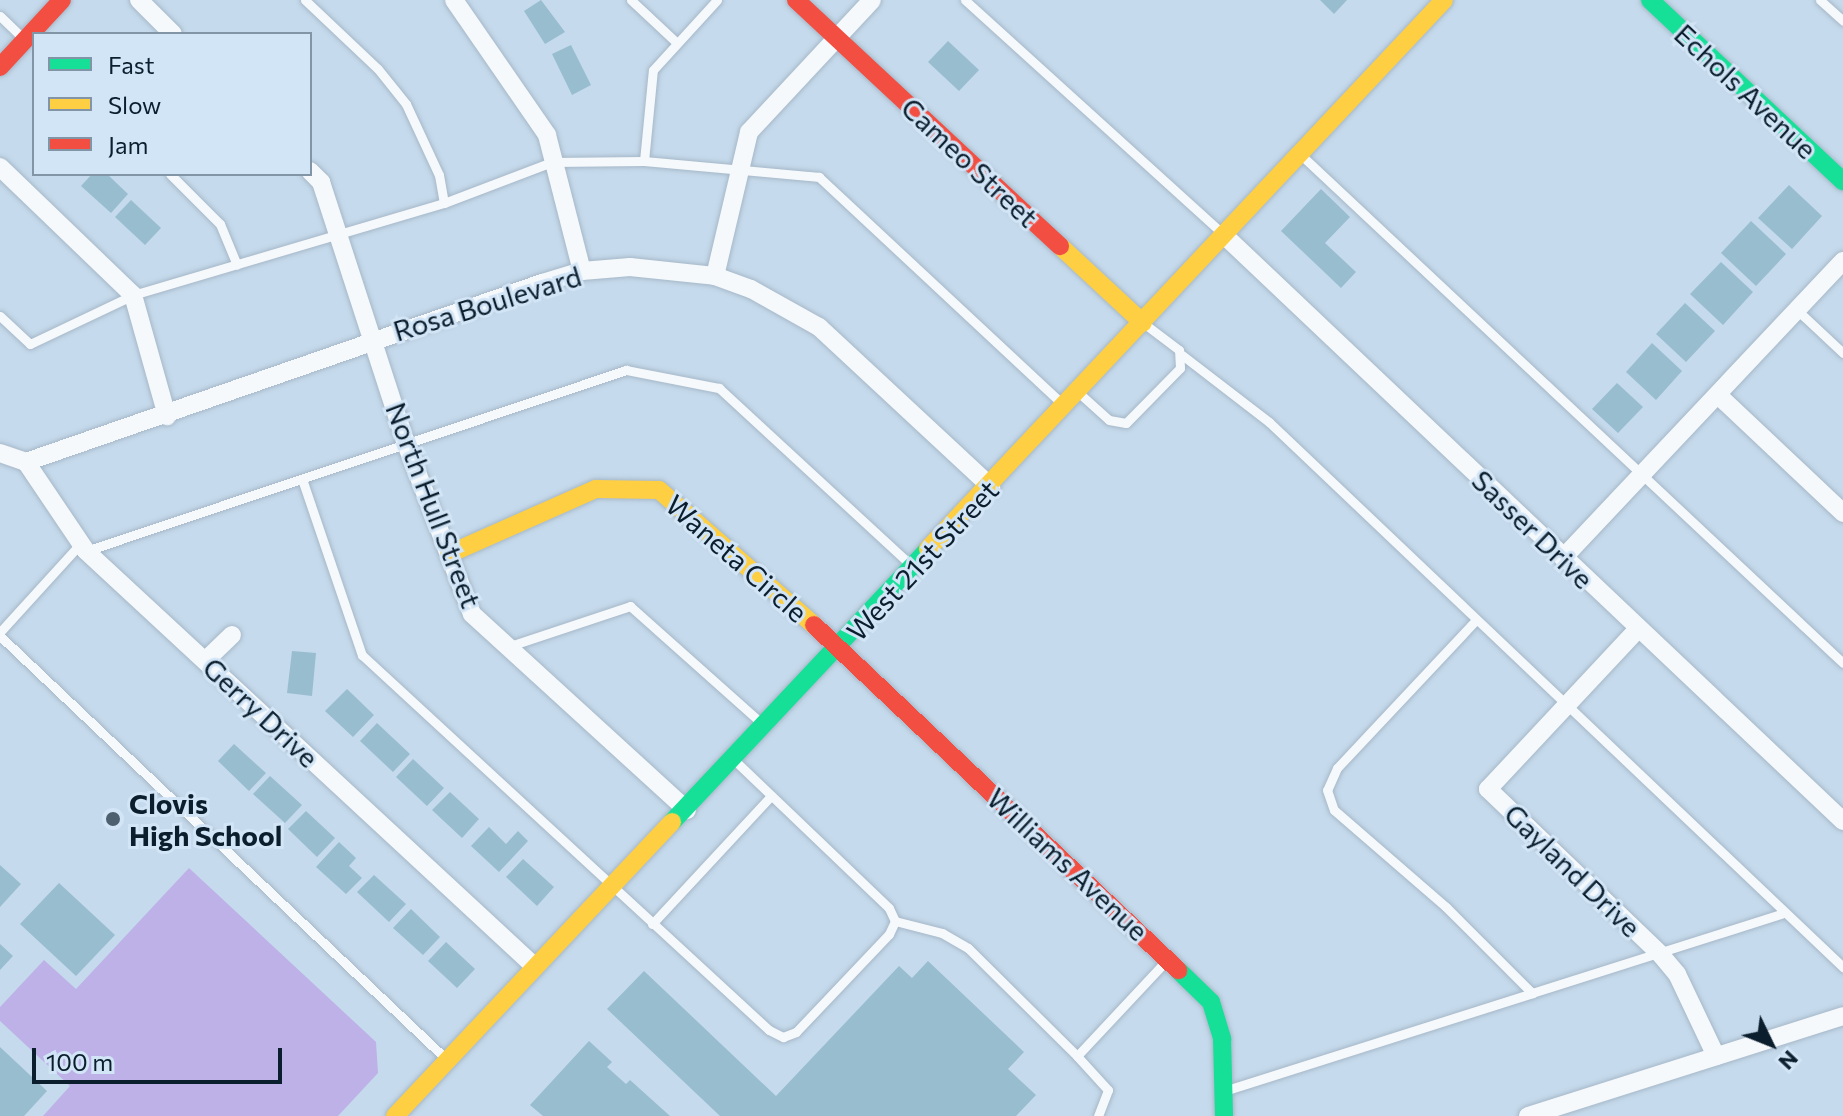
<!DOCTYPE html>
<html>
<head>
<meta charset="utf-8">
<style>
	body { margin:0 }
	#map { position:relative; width:1843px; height:1116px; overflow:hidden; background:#c5daec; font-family:Commissioner,sans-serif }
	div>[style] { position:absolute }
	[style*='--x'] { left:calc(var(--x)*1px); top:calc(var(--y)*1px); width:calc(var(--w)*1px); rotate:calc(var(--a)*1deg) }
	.green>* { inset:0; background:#beb1e8 }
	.building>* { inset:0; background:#98bdcf }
	.roads { filter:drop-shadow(0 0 2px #a6b8c8) drop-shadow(0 0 2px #a6b8c8) }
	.lane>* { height:9px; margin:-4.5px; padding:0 4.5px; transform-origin:4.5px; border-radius:4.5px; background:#f6f9fc }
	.street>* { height:18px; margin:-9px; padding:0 9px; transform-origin:9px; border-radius:9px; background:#f6f9fc }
	.fast>* { height:18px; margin:-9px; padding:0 9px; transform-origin:9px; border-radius:9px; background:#16e098 }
	.slow>* { height:18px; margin:-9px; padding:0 9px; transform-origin:9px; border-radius:9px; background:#ffcf43 }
	.jam>* { height:18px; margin:-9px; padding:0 9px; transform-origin:9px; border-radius:9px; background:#f24e42 }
	.dots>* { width:22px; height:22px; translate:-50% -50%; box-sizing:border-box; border:4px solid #d2e5f7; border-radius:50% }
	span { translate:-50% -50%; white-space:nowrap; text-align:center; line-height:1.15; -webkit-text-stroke:6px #d2e5f7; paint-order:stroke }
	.street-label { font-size:28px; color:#0b1e2d }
	.poi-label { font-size:28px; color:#0b1e2d; font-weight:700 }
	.left { translate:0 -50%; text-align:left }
	.legend { position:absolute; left:32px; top:32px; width:280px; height:144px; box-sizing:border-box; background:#d2e5f7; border:2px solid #8295a6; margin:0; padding:10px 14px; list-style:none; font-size:24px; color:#0b1e2d }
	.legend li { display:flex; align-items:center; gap:16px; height:40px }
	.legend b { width:40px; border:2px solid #8295a6 }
	.north { position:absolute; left:1731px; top:1004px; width:80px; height:80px; -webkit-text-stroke:6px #d2e5f7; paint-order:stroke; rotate:133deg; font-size:22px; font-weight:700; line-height:32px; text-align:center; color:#0b1e2d }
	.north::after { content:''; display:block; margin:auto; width:28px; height:36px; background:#0b1e2d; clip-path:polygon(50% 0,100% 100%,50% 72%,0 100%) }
	.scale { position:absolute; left:32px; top:1048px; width:250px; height:36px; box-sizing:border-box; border:4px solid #0b1e2d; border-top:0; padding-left:10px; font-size:24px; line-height:28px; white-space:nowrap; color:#0b1e2d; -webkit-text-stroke:6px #d2e5f7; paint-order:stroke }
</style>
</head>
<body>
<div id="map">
	<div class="green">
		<i style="clip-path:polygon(189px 868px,376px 1042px,378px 1073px,338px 1116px,43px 1116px,70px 1086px,0 1021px,0 1007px,44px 960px,76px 989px)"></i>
	</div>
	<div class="building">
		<i style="clip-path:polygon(541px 0,565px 32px,545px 44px,524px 11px)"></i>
		<i style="clip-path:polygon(1320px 0,1347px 0,1334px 14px)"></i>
		<i style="clip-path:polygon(948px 41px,979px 70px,959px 91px,928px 62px)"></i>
		<i style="clip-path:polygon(571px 45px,591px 85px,572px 95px,552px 54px)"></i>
		<i style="clip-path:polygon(92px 174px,107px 174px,128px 194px,111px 213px,81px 186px)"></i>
		<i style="clip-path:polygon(1789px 185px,1822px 216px,1792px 249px,1758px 218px)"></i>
		<i style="clip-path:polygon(1321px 189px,1350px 217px,1325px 243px,1356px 272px,1341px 288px,1281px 231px)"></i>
		<i style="clip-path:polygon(131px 200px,161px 228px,145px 245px,115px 217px)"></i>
		<i style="clip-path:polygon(1751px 221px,1786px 254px,1756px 286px,1721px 253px)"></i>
		<i style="clip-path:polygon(1721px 262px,1753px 292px,1723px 325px,1690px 294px)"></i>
		<i style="clip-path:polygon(1685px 303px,1715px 331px,1686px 362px,1656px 334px)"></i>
		<i style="clip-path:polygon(1652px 343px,1682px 371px,1656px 400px,1626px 372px)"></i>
		<i style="clip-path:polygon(1617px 383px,1643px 407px,1618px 433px,1592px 409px)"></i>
		<i style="clip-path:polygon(292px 651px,316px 653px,312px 696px,287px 693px)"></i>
		<i style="clip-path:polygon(347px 689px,374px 715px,353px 737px,325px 711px)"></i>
		<i style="clip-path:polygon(377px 723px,410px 754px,393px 772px,360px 741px)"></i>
		<i style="clip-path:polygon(234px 744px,266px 773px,249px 791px,218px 761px)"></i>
		<i style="clip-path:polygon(413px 759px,444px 788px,427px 806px,396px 777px)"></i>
		<i style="clip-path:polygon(270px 776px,302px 805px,285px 823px,253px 794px)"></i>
		<i style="clip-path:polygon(450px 792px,479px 819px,462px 838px,432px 810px)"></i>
		<i style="clip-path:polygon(306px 811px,335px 838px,317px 857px,288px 829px)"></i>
		<i style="clip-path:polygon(489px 827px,506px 844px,518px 831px,528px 841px,499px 872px,471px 846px)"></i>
		<i style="clip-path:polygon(339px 842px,356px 858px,349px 866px,362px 878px,346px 894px,316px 867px)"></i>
		<i style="clip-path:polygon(523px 859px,554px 887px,537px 906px,506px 877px)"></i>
		<i style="clip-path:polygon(0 865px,21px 884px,0 907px)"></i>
		<i style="clip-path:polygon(374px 875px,406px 904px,389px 922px,357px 892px)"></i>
		<i style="clip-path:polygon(59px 883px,115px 935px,76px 976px,20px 924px)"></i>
		<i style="clip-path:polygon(411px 909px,440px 937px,423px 955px,393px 928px)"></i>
		<i style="clip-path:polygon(446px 942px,475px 969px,457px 988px,428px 961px)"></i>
		<i style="clip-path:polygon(0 944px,13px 956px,0 970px)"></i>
		<i style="clip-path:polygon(928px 961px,1024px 1052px,1008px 1069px,1036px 1095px,1016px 1116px,720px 1116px,607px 1009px,644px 971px,776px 1096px,899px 966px,912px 978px)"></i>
		<i style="clip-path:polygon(589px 1041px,612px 1062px,607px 1067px,626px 1084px,630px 1080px,670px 1116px,543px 1116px,530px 1105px)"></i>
		<i style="clip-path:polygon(0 1047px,47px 1091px,24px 1116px,0 1116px)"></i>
	</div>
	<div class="roads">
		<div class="lane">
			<i style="--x:305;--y:0;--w:100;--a:43.4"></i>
			<i style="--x:378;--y:69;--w:45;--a:51.3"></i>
			<i style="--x:406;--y:104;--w:78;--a:65.1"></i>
			<i style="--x:439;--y:175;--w:28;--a:80"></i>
			<i style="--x:631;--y:0;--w:63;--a:43.1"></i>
			<i style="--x:965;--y:0;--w:348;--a:42.2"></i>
			<i style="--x:1820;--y:0;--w:31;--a:42"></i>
			<i style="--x:0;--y:16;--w:32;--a:44"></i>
			<i style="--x:1300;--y:154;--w:744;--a:43.15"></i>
			<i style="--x:644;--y:161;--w:91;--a:-84.4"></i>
			<i style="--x:653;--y:70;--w:95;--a:-47.6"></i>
			<i style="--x:170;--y:174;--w:71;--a:45"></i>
			<i style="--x:220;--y:224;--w:44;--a:67.5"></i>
			<i style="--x:1797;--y:310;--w:63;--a:43.1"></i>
			<i style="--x:0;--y:316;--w:41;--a:43"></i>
			<i style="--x:30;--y:344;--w:114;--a:-25.4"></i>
			<i style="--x:133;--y:295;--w:324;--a:-16.5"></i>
			<i style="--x:444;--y:203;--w:116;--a:-20.8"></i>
			<i style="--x:552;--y:162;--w:92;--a:-0.6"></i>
			<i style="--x:644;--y:161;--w:176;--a:5.2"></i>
			<i style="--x:819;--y:177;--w:330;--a:43"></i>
			<i style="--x:1182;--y:355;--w:110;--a:37.6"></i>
			<i style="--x:1269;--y:422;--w:792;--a:43.52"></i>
			<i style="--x:1079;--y:393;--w:40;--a:42"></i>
			<i style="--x:1109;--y:420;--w:17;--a:10"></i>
			<i style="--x:1126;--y:423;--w:77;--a:-45.5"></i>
			<i style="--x:1180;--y:368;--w:18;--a:-93"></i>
			<i style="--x:1179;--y:350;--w:41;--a:-142.9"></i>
			<i style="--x:302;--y:479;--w:186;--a:71.2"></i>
			<i style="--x:362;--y:655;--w:553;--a:42.66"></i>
			<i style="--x:769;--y:1030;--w:16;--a:27"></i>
			<i style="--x:783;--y:1037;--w:14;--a:-21"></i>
			<i style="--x:796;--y:1032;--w:135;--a:-46.5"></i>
			<i style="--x:889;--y:934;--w:14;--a:-65"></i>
			<i style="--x:895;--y:921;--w:14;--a:-115"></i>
			<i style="--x:889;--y:908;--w:213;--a:-136.3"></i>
			<i style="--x:86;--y:551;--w:570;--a:-18.53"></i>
			<i style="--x:626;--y:370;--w:95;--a:11"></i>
			<i style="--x:719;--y:388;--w:261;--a:42.7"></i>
			<i style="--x:1476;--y:620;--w:203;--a:133.2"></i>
			<i style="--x:1337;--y:768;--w:24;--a:114"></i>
			<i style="--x:1327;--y:790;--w:21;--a:71"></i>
			<i style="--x:1334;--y:810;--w:148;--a:40.9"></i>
			<i style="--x:1446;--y:907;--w:122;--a:45"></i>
			<i style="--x:1532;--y:993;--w:261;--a:-17.6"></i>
			<i style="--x:0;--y:632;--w:119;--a:-47.7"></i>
			<i style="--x:0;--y:636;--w:612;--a:43.48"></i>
			<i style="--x:507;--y:647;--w:130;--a:-18.4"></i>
			<i style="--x:630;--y:606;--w:174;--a:41.7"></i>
			<i style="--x:895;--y:921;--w:49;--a:14.3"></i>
			<i style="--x:942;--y:933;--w:30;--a:30"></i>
			<i style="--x:968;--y:948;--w:153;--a:44.7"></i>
			<i style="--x:1077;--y:1056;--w:130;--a:-46.9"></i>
			<i style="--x:652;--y:924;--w:175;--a:-47.1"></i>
			<i style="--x:1077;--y:1056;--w:46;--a:47.6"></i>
			<i style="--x:1108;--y:1090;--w:28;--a:111"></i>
			<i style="--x:1227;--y:1090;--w:320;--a:-17.6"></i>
		</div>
		<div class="street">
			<i style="--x:139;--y:0;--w:48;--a:45"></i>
			<i style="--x:454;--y:0;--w:164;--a:55.4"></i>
			<i style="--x:547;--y:135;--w:140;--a:75.6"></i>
			<i style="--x:0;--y:167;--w:185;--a:43.9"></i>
			<i style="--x:133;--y:295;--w:126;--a:74.3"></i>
			<i style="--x:310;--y:171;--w:16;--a:45"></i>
			<i style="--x:321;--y:182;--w:275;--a:72"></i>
			<i style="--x:406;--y:444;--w:182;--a:68.8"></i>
			<i style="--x:472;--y:614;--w:291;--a:42.4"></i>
			<i style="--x:1225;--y:236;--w:851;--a:43.43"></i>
			<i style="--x:715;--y:276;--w:148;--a:-76.7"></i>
			<i style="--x:749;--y:132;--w:180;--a:-47"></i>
			<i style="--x:1718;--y:395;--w:172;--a:43.3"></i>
			<i style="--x:0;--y:453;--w:28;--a:19"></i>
			<i style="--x:26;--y:462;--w:107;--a:56"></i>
			<i style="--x:86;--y:551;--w:611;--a:42.81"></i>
			<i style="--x:26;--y:462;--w:546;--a:-19.13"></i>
			<i style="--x:542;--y:283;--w:42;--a:-16.7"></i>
			<i style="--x:582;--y:271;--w:48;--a:-4.8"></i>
			<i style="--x:630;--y:267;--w:85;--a:6"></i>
			<i style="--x:715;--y:276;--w:38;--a:20"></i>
			<i style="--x:751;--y:289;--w:78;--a:29.2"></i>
			<i style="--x:819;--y:327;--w:235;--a:42.9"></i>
			<i style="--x:1563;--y:558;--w:408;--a:-46.7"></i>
			<i style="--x:1637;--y:630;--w:218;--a:133.1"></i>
			<i style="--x:1488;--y:789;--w:240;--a:43.8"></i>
			<i style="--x:1661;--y:955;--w:25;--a:50"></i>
			<i style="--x:1677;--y:974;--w:91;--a:64.6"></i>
			<i style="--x:206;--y:660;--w:36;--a:-44"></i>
			<i style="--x:1528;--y:1116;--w:330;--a:-17.6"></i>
		</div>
		<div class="fast">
			<i style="--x:1650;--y:0;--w:265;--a:43.2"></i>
			<i style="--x:672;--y:822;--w:374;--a:-46.8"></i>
			<i style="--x:1178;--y:970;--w:46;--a:44.1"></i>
			<i style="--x:1211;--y:1002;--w:39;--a:73"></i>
			<i style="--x:1222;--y:1039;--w:77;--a:88.5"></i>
		</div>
		<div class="slow">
			<i style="--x:1060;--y:246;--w:113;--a:42.9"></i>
			<i style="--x:928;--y:549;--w:753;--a:-46.77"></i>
			<i style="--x:449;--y:554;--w:161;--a:-23.9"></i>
			<i style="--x:596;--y:489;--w:63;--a:0.9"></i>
			<i style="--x:659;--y:490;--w:206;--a:41.1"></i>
			<i style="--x:395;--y:1116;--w:404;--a:-46.7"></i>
		</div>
		<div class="jam">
			<i style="--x:796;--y:0;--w:361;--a:43"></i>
			<i style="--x:0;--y:67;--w:91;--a:-47.2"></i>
			<i style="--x:814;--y:625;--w:502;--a:43.46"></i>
		</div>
	</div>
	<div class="dots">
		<i style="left:113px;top:819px;background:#4c6070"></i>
	</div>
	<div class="street-label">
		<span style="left:1746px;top:91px;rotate:43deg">Echols Avenue</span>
		<span style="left:970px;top:162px;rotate:43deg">Cameo Street</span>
		<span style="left:487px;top:303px;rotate:-17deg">Rosa Boulevard</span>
		<span style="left:434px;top:505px;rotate:69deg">North Hull Street</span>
		<span style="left:1533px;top:529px;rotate:44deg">Sasser Drive</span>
		<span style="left:737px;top:558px;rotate:41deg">Waneta Circle</span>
		<span style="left:922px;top:560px;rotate:-47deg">West 21st Street</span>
		<span style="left:261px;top:712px;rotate:43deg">Gerry Drive</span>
		<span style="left:1068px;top:864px;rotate:43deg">Williams Avenue</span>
		<span style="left:1573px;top:870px;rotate:44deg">Gayland Drive</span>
	</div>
	<div class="poi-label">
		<span class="left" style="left:129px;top:819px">Clovis<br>High School</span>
	</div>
	<ul class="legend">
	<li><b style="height:10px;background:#16e098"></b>Fast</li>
	<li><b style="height:10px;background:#ffcf43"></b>Slow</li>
	<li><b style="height:10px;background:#f24e42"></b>Jam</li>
	</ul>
	<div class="north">N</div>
	<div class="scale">100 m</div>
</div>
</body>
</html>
